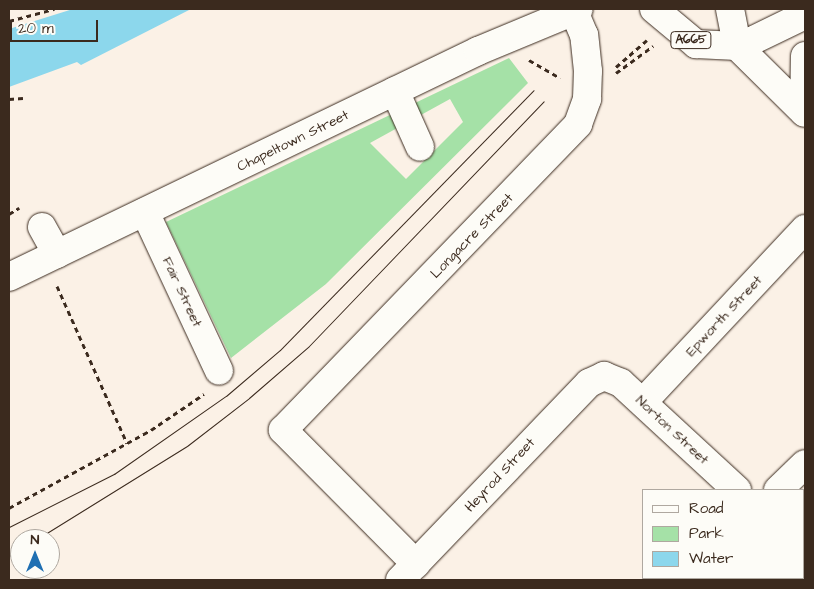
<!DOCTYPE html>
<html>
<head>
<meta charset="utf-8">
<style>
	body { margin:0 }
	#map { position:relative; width:814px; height:589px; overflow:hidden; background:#fbf1e6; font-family:"Architects Daughter",sans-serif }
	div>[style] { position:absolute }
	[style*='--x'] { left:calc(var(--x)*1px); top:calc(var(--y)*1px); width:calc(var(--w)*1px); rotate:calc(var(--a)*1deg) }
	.built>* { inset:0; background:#f9e4d2 }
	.green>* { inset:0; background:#a5e1a7 }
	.water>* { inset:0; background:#8cd7ec }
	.path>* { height:3px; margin-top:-1.5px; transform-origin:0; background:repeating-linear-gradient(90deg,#3b2a1e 0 5px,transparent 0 9px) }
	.roads { filter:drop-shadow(0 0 1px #3b2a1e) drop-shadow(0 0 1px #3b2a1e) }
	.minor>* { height:28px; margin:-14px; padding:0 14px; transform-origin:14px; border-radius:14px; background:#fdfcf7 }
	.major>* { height:28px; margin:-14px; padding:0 14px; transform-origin:14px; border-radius:14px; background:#fdfcf7 }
	.highway>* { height:28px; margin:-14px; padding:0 14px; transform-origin:14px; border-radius:14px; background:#fdfcf7 }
	.tram>* { height:1px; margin:-0.5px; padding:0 0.5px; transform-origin:0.5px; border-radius:0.5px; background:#3b2a1e }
	span { translate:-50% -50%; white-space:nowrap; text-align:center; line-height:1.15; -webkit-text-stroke:5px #fdfcf7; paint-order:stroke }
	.shield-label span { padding:1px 4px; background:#fdfcf7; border:1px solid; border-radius:4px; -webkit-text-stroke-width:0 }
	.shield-label { font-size:12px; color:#3b2a1e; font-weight:700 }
	.street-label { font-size:14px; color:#3b2a1e }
	.frame { position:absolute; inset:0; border:10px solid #3b2a1e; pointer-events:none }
	.legend { position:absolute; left:642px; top:489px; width:162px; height:90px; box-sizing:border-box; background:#fdfcf7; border:1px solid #afa8a0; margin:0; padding:6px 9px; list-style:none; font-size:15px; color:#3b2a1e }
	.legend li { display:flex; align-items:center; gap:10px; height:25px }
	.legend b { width:25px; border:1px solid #afa8a0 }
	.north { position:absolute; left:10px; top:529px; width:50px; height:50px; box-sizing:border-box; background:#fdfcf7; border:1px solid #afa8a0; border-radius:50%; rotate:0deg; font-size:14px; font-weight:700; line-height:20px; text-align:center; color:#3b2a1e }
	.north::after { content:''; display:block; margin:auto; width:18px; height:22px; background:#1f6fb2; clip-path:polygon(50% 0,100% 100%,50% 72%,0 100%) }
	.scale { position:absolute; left:10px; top:20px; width:88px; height:22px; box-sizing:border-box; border:2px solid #3b2a1e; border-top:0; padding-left:6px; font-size:15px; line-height:18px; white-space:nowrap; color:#3b2a1e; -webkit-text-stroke:4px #fdfcf7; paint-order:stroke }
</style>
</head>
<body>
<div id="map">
	<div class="built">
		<i style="clip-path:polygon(805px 532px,805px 580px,762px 580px,803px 578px)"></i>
	</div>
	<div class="green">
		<i style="clip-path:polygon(evenodd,509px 58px,528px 83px,326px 284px,231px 358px,166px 222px,509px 58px,450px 99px,463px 122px,406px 179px,370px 143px,450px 99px)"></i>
	</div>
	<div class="water">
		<i style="clip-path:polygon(73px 9px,191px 9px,81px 65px,77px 62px,9px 87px,9px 29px)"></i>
	</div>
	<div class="path">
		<i style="--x:9;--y:21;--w:47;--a:-14.9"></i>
		<i style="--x:529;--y:60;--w:36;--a:30"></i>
		<i style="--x:616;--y:67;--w:41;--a:-41.1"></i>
		<i style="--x:616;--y:73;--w:46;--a:-36.1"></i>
		<i style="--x:9;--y:99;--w:14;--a:-4"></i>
		<i style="--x:9;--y:214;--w:12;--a:-31"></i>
		<i style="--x:57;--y:286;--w:172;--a:66"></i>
		<i style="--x:9;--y:508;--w:162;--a:-28.8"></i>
		<i style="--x:151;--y:430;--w:64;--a:-34.2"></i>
	</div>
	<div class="roads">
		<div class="minor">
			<i style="--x:395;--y:91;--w:61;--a:65.9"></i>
			<i style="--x:145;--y:212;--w:175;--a:65"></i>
			<i style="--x:42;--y:227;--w:31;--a:61"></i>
			<i style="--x:9;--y:277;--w:521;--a:-25.73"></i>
			<i style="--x:478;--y:51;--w:109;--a:-22.6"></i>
			<i style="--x:643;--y:402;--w:237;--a:-46.9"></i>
			<i style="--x:778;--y:490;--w:37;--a:-44"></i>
			<i style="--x:416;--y:564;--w:189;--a:-134.8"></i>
			<i style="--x:283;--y:430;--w:425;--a:-46"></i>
			<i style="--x:578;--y:124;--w:27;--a:-70"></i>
			<i style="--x:587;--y:99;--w:28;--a:-88"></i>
			<i style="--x:588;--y:71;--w:36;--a:-96"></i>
			<i style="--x:584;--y:35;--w:26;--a:-113"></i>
			<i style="--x:400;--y:580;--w:273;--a:-46.2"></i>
			<i style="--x:589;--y:383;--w:17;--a:-25"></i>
			<i style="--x:604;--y:376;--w:18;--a:22"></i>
			<i style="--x:621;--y:383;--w:158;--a:42.7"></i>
			<i style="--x:689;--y:580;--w:4;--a:-34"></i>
		</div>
		<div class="major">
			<i style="--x:739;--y:47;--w:73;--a:-25.9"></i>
			<i style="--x:804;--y:112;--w:56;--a:-89"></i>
		</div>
		<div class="highway">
			<i style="--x:654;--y:9;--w:55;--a:39.8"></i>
			<i style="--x:696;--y:44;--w:41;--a:2.8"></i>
			<i style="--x:737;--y:46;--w:95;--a:44.6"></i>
			<i style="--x:730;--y:9;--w:38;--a:79"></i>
		</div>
	</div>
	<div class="tram">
		<i style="--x:9;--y:527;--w:118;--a:-26.8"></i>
		<i style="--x:114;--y:474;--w:136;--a:-34.9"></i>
		<i style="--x:226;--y:396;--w:71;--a:-40.4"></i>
		<i style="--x:280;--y:350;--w:363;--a:-45.7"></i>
		<i style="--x:37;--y:539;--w:176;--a:-31.8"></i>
		<i style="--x:187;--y:446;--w:78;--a:-37.7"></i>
		<i style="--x:249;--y:398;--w:79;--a:-40.9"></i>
		<i style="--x:309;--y:346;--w:339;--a:-46.2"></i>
		<i style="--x:9;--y:556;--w:13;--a:-32"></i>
	</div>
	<div class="shield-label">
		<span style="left:691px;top:40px">A665</span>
	</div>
	<div class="street-label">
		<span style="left:293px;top:141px;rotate:-26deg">Chapeltown Street</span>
		<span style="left:472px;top:236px;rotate:-46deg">Longacre Street</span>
		<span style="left:182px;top:292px;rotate:65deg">Fair Street</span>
		<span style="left:724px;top:316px;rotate:-47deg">Epworth Street</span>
		<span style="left:672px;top:430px;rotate:43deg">Norton Street</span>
		<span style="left:500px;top:475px;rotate:-47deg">Heyrod Street</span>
	</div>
	<div class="frame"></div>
	<ul class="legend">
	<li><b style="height:6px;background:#fdfcf7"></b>Road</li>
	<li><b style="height:14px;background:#a5e1a7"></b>Park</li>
	<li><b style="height:14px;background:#8cd7ec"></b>Water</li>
	</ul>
	<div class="north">N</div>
	<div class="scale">20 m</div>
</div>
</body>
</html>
